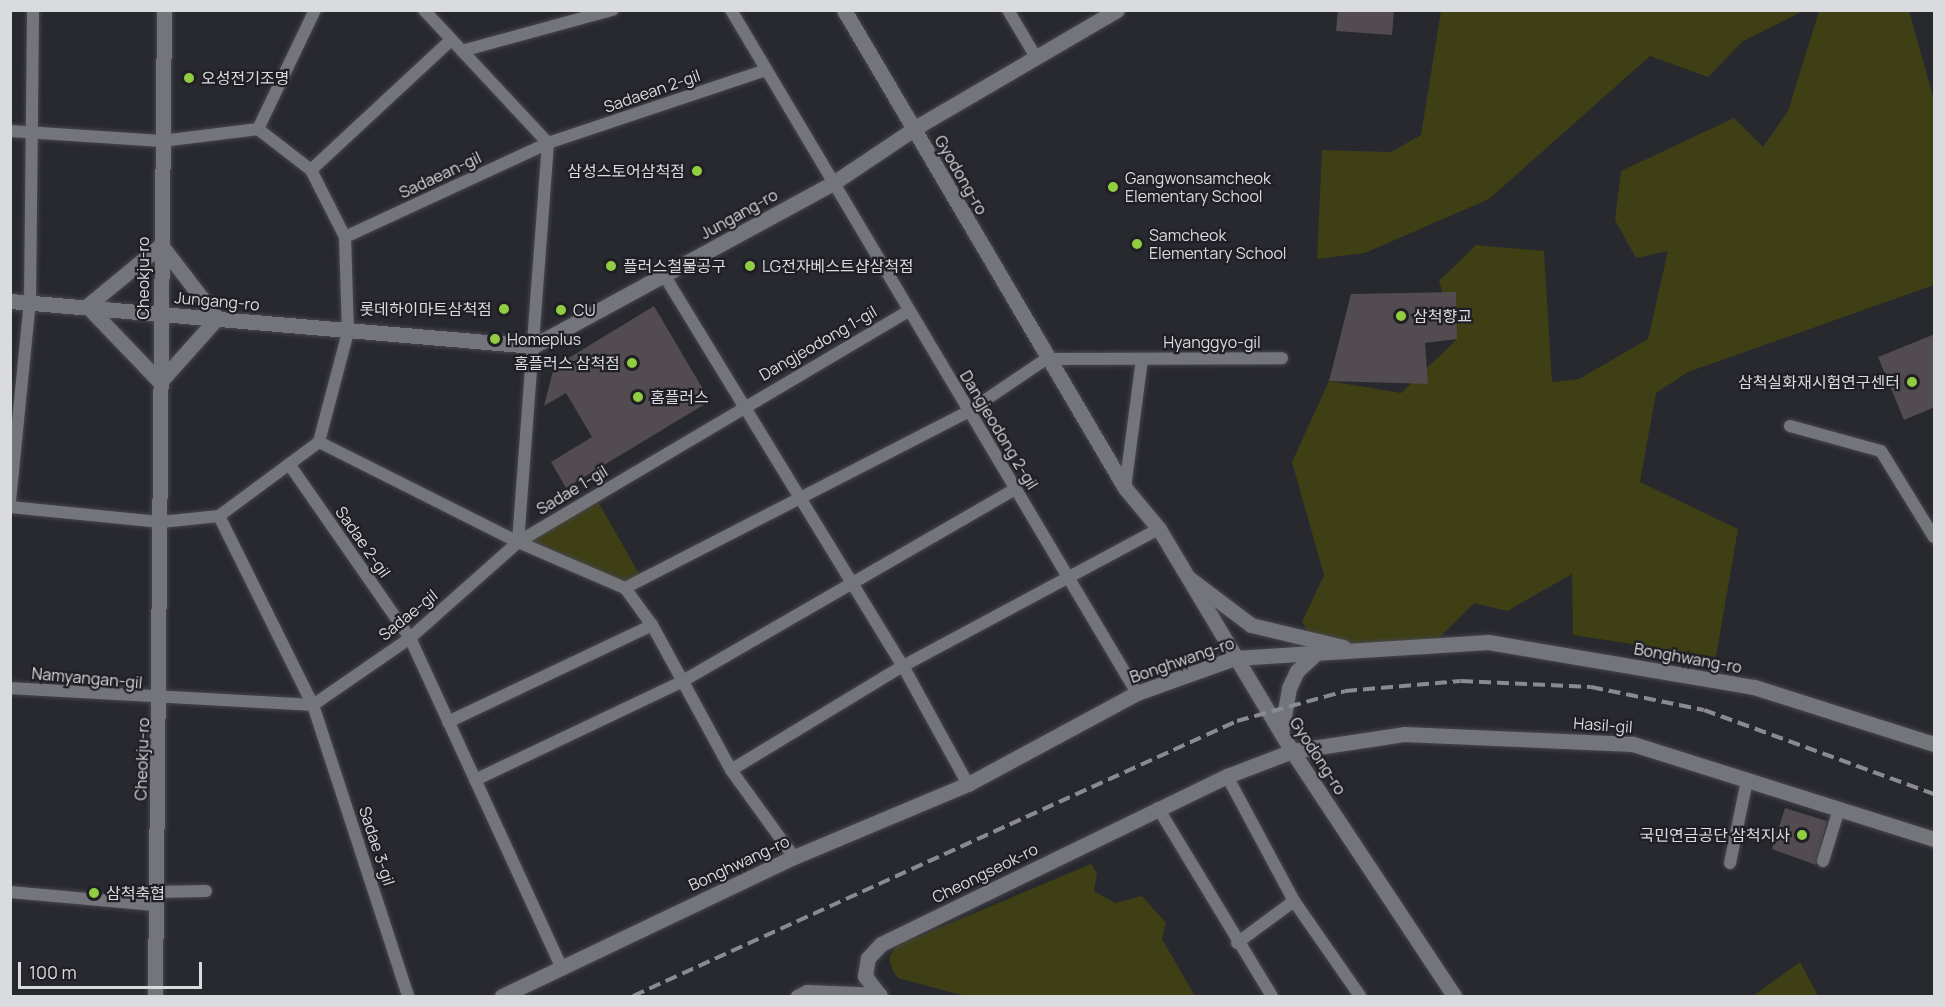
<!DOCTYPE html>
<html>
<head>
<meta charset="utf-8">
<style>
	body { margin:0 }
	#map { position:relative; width:1945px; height:1007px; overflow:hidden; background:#28282f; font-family:Manrope,"Noto Sans KR",sans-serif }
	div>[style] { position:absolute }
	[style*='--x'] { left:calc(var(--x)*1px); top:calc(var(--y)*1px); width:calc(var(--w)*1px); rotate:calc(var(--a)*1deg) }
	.green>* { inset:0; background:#3e3f14 }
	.building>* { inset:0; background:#524b4f }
	.roads { filter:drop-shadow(0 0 2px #45464b) drop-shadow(0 0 2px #45464b) }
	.minor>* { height:12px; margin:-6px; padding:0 6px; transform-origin:6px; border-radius:6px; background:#74747b }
	.tertiary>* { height:15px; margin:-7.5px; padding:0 7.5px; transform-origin:7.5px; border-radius:7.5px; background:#74747b }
	.rail>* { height:4px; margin-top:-2px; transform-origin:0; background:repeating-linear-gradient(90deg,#8a8b90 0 12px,transparent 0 18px) }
	.dots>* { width:16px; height:16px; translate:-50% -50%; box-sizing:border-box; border:3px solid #1f1f25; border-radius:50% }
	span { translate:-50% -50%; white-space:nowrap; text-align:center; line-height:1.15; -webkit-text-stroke:4.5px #1f1f25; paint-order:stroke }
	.poi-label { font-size:16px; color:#dadbdf }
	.left { translate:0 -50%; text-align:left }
	.right { translate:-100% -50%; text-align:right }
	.street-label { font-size:16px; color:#dadbdf }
	.frame { position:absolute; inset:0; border:12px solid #dadbdf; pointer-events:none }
	.scale { position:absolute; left:18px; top:962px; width:184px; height:27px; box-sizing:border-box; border:3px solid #dadbdf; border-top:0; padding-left:8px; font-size:18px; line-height:21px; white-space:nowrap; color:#dadbdf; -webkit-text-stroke:4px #1f1f25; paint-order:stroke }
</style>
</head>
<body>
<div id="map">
	<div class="green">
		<i style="clip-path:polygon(1441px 11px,1441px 10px,1803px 11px,1743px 41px,1708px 77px,1650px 56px,1489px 199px,1365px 253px,1317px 259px,1322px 150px,1391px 152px,1421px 135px)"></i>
		<i style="clip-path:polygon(1819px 11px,1909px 11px,1934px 100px,1934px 285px,1688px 372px,1656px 393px,1640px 482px,1738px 529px,1716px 657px,1573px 635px,1572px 574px,1507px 611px,1474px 603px,1430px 647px,1316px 642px,1302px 622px,1324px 575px,1292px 462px,1329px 381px,1401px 393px,1457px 339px,1439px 281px,1476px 245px,1544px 251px,1552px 382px,1579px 379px,1648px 339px,1668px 251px,1636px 258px,1615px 220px,1621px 171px,1734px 118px,1763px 147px,1788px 111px)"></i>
		<i style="clip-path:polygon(596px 498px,642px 579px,618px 592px,525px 542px)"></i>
		<i style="clip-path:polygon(1091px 864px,1097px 873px,1094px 891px,1115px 903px,1142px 896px,1166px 923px,1162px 939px,1195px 996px,965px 996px,898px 978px,893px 971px,889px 958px,896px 946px)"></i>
		<i style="clip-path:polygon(1800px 962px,1818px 996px,1753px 996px)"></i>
	</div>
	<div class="building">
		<i style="clip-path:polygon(1338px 10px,1394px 10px,1392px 35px,1336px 31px)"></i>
		<i style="clip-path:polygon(1456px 292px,1457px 339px,1425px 343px,1428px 384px,1329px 381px,1351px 294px)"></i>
		<i style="clip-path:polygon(654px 306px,710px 401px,566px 488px,551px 462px,592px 437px,566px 393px,544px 406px,554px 367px)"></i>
		<i style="clip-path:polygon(1935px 334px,1935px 407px,1904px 420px,1878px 357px)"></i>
		<i style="clip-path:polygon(1785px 808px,1827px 821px,1816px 865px,1772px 849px)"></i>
	</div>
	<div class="roads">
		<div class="minor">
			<i style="--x:731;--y:10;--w:795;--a:59.27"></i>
			<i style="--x:1008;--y:10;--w:57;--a:59.4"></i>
			<i style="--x:462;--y:51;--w:156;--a:-15.3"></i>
			<i style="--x:258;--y:129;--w:67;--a:37.7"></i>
			<i style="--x:311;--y:170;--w:75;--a:63.1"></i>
			<i style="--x:345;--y:237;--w:95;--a:88.2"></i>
			<i style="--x:348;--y:332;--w:114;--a:104.8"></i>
			<i style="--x:258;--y:129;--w:132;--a:-64.4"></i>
			<i style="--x:10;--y:131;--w:152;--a:3.8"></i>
			<i style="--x:162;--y:141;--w:97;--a:-7.1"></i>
			<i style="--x:311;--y:170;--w:191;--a:-42.9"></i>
			<i style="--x:345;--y:237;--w:224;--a:-24.8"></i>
			<i style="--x:548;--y:143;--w:230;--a:-18.5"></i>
			<i style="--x:664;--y:275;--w:458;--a:58.6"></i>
			<i style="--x:903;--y:666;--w:135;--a:61.2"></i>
			<i style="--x:1790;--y:426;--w:94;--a:15.4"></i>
			<i style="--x:1881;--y:451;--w:101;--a:58.4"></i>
			<i style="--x:319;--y:442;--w:223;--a:26.7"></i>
			<i style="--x:518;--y:542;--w:116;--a:23.3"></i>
			<i style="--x:625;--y:588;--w:46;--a:53.9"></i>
			<i style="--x:652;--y:625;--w:165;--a:61.4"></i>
			<i style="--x:731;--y:770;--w:107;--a:54.1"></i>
			<i style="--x:289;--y:464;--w:212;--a:55.2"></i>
			<i style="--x:410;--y:638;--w:363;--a:65.3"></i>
			<i style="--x:1125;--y:488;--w:130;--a:-82.5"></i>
			<i style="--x:10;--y:501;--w:200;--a:-84.3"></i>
			<i style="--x:30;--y:302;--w:292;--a:-89.4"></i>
			<i style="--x:10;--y:507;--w:152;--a:5.7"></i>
			<i style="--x:161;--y:522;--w:58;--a:-5.9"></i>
			<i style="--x:219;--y:516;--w:211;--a:63.6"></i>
			<i style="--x:313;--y:705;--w:306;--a:71.9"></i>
			<i style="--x:219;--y:516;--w:124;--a:-36.5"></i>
			<i style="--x:518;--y:542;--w:454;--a:-30.6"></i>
			<i style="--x:625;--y:588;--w:387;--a:-27.2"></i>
			<i style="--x:969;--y:411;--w:93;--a:-34"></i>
			<i style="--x:1046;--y:359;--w:236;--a:-0.2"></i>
			<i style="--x:10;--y:688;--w:303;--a:3.2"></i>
			<i style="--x:313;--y:705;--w:118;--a:-34.6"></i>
			<i style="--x:410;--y:638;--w:144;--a:-41.6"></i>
			<i style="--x:518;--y:542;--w:400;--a:-85.7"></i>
			<i style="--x:548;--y:143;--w:182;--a:-133"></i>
			<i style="--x:448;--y:722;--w:226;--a:-25.4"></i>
			<i style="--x:731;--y:770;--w:201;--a:-31.2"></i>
			<i style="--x:903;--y:666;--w:290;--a:-28.2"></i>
			<i style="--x:1227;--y:776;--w:142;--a:61.8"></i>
			<i style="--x:1294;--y:901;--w:116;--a:55.2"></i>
			<i style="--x:475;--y:780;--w:228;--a:-25.4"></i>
			<i style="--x:681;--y:682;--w:386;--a:-30"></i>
			<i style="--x:1158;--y:808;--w:220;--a:58.8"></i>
			<i style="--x:1823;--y:861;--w:54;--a:-72.9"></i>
			<i style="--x:1730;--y:863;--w:85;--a:-78.4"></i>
			<i style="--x:10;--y:892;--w:148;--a:5.1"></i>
			<i style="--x:156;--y:892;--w:50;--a:-1.1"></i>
			<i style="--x:1237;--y:943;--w:71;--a:-36.4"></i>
			<i style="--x:797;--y:996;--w:11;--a:-27"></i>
			<i style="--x:807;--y:991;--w:74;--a:2.3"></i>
		</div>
		<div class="tertiary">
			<i style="--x:844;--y:10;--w:554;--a:59.55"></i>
			<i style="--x:1125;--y:488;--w:53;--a:50.3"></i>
			<i style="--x:1159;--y:529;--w:259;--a:59.1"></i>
			<i style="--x:1292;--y:751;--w:294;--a:56.5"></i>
			<i style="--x:161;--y:245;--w:92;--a:52.5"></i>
			<i style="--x:217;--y:318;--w:86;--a:131.7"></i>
			<i style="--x:160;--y:382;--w:105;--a:-133.8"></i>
			<i style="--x:87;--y:306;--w:96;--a:-39.5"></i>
			<i style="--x:10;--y:301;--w:525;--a:4.92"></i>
			<i style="--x:533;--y:346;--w:341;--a:-28.5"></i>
			<i style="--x:833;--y:183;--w:105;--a:-33.7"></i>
			<i style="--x:920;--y:125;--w:228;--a:-30.3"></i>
			<i style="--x:1190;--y:579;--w:76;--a:37"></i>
			<i style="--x:1251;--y:625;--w:95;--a:13.4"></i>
			<i style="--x:1281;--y:733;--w:46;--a:-79.9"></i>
			<i style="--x:1289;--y:688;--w:19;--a:-65"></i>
			<i style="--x:1297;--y:671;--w:26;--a:-43"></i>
			<i style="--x:155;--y:996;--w:986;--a:-89.48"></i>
			<i style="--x:502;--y:996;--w:323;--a:-25.5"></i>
			<i style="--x:794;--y:857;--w:189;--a:-22.8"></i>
			<i style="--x:968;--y:784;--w:192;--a:-28.3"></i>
			<i style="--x:1137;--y:693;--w:104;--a:-19.7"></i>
			<i style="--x:1235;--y:658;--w:254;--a:-3.6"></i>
			<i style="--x:1488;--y:642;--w:270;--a:9.6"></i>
			<i style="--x:1754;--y:687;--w:189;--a:17.6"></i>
			<i style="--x:880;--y:996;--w:25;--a:-127"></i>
			<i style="--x:865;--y:976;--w:18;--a:-81"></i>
			<i style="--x:868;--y:958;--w:19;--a:-47"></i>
			<i style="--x:881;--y:944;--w:385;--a:-25.9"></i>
			<i style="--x:1227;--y:776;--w:70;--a:-21"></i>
			<i style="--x:1292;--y:751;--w:113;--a:-8.6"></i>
			<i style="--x:1404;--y:734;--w:229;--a:2.5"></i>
			<i style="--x:1633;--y:744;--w:316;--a:17.5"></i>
		</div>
	</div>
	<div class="rail">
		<i style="--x:633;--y:996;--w:664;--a:-24.48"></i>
		<i style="--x:1237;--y:721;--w:112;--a:-15.5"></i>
		<i style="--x:1345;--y:691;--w:116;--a:-4.9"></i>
		<i style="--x:1461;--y:681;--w:130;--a:2.6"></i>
		<i style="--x:1591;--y:687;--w:115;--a:11.5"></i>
		<i style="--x:1704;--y:710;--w:245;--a:20.1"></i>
	</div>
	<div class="dots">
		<i style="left:189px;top:78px;background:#91cd40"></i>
		<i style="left:697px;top:171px;background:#91cd40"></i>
		<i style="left:1113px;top:187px;background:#91cd40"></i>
		<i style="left:1137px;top:244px;background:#91cd40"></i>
		<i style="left:611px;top:266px;background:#91cd40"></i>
		<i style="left:750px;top:266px;background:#91cd40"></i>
		<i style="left:504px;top:309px;background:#91cd40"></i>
		<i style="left:561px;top:310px;background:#91cd40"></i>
		<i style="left:1401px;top:316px;background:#91cd40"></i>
		<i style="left:495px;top:339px;background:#91cd40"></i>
		<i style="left:632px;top:363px;background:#91cd40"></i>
		<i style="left:1912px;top:382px;background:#91cd40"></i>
		<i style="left:638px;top:397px;background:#91cd40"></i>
		<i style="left:1802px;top:835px;background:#91cd40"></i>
		<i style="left:94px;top:893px;background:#91cd40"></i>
	</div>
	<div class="poi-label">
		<span class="left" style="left:201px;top:78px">오성전기조명</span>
		<span class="right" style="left:685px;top:171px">삼성스토어삼척점</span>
		<span class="left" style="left:1125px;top:187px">Gangwonsamcheok<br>Elementary School</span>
		<span class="left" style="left:1149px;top:244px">Samcheok<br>Elementary School</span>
		<span class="left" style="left:623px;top:266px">플러스철물공구</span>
		<span class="left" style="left:762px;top:266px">LG전자베스트샵삼척점</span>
		<span class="right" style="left:492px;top:309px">롯데하이마트삼척점</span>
		<span class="left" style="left:573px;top:310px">CU</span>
		<span class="left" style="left:1413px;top:316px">삼척향교</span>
		<span class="left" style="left:507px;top:339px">Homeplus</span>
		<span class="right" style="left:620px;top:363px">홈플러스 삼척점</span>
		<span class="right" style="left:1900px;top:382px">삼척실화재시험연구센터</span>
		<span class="left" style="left:650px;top:397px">홈플러스</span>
		<span class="right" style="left:1790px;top:835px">국민연금공단 삼척지사</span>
		<span class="left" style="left:106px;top:893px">삼척축협</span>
	</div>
	<div class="street-label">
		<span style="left:652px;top:91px;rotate:-19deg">Sadaean 2-gil</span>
		<span style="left:440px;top:175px;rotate:-25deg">Sadaean-gil</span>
		<span style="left:961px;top:175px;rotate:60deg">Gyodong-ro</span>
		<span style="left:739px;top:214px;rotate:-29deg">Jungang-ro</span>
		<span style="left:143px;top:278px;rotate:-90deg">Cheokju-ro</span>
		<span style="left:217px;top:301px;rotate:5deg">Jungang-ro</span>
		<span style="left:1212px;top:342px">Hyanggyo-gil</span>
		<span style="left:818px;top:343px;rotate:-30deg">Dangjeodong 1-gil</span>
		<span style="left:999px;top:430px;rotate:59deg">Dangjeodong 2-gil</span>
		<span style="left:572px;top:490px;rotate:-31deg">Sadae 1-gil</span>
		<span style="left:363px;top:542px;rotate:55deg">Sadae 2-gil</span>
		<span style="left:408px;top:615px;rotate:-39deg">Sadae-gil</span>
		<span style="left:1688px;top:658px;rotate:10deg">Bonghwang-ro</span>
		<span style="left:1182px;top:660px;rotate:-19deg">Bonghwang-ro</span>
		<span style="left:87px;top:678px;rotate:5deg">Namyangan-gil</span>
		<span style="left:1603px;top:725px;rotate:4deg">Hasil-gil</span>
		<span style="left:1318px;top:756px;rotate:57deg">Gyodong-ro</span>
		<span style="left:142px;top:759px;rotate:-88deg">Cheokju-ro</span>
		<span style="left:377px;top:846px;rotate:72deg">Sadae 3-gil</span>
		<span style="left:739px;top:863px;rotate:-25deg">Bonghwang-ro</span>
		<span style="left:985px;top:873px;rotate:-26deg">Cheongseok-ro</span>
	</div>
	<div class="frame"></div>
	<div class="scale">100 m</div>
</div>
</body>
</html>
